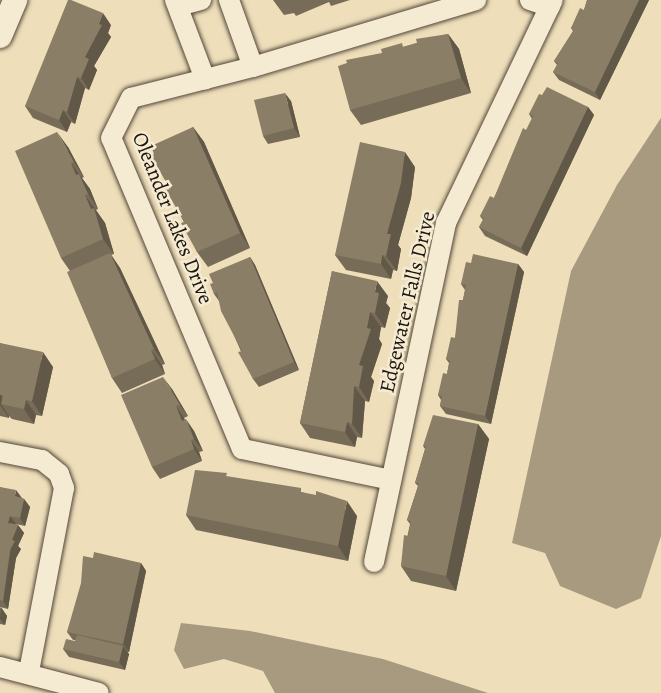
<!DOCTYPE html>
<html>
<head>
<meta charset="utf-8">
<style>
	body { margin:0 }
	#map { position:relative; width:661px; height:693px; overflow:hidden; background:#efdeba; font-family:Alegreya,serif }
	div>[style] { position:absolute }
	[style*='--x'] { left:calc(var(--x)*1px); top:calc(var(--y)*1px); width:calc(var(--w)*1px); rotate:calc(var(--a)*1deg) }
	.water>* { inset:0; background:#a79a7f }
	.roads { filter:drop-shadow(0 0 2px #514738) drop-shadow(0 0 2px #514738) }
	.minor>* { height:20px; margin:-10px; padding:0 10px; transform-origin:10px; border-radius:10px; background:#f5ead2 }
	.tertiary>* { height:24px; margin:-12px; padding:0 12px; transform-origin:12px; border-radius:12px; background:#f5ead2 }
	.wall>* { inset:0; background:#776c58 }
	.shaded-wall>* { inset:0; background:#615847 }
	.building>* { inset:0; background:#8a7e66 }
	span { translate:-50% -50%; white-space:nowrap; text-align:center; line-height:1.15; -webkit-text-stroke:5px #f5ead2; paint-order:stroke }
	.street-label { font-size:21px; color:#1c150c }
</style>
</head>
<body>
<div id="map">
	<div class="water">
		<i style="clip-path:polygon(661px 118px,661px 536px,641px 598px,616px 609px,560px 586px,545px 553px,512px 543px,571px 271px,617px 185px)"></i>
		<i style="clip-path:polygon(181px 623px,250px 631px,383px 659px,488px 693px,275px 693px,263px 671px,224px 659px,184px 669px,174px 650px)"></i>
	</div>
	<div class="roads">
		<div class="minor">
			<i style="--x:175;--y:0;--w:85;--a:69.2"></i>
			<i style="--x:229;--y:0;--w:71;--a:70.3"></i>
			<i style="--x:530;--y:0;--w:21;--a:19"></i>
			<i style="--x:178;--y:6;--w:24;--a:-15"></i>
			<i style="--x:0;--y:452;--w:43;--a:10.8"></i>
			<i style="--x:42;--y:460;--w:22;--a:39"></i>
			<i style="--x:59;--y:474;--w:15;--a:70"></i>
			<i style="--x:64;--y:488;--w:187;--a:100.8"></i>
			<i style="--x:391;--y:480;--w:152;--a:-168.2"></i>
			<i style="--x:242;--y:449;--w:337;--a:-112.8"></i>
			<i style="--x:111;--y:138;--w:45;--a:-63.4"></i>
			<i style="--x:131;--y:98;--w:126;--a:-14.3"></i>
			<i style="--x:253;--y:67;--w:233;--a:-16.7"></i>
			<i style="--x:374;--y:562;--w:347;--a:-78"></i>
			<i style="--x:446;--y:223;--w:247;--a:-64.4"></i>
			<i style="--x:0;--y:667;--w:102;--a:14.7"></i>
		</div>
		<div class="tertiary">
			<i style="--x:0;--y:36;--w:39;--a:-67"></i>
		</div>
	</div>
	<div class="wall">
		<i style="clip-path:polygon(273px 0,350px 0,331px 6px,329px 2px,296px 16px,294px 13px,284px 15px)"></i>
		<i style="clip-path:polygon(587px 0,649px 0,600px 100px,559px 80px,553px 72px,557px 65px,554px 61px,573px 31px,571px 28px,584px 10px)"></i>
		<i style="clip-path:polygon(111px 25px,108px 33px,111px 37px,94px 66px,97px 70px,89px 90px,85px 88px,75px 124px,71px 122px,67px 132px,33px 118px,25px 106px)"></i>
		<i style="clip-path:polygon(448px 34px,459px 49px,471px 93px,361px 125px,350px 110px,382px 53px)"></i>
		<i style="clip-path:polygon(542px 95px,588px 107px,594px 115px,527px 256px,485px 236px,479px 227px,483px 220px,480px 216px,494px 198px,532px 119px,529px 114px)"></i>
		<i style="clip-path:polygon(291px 101px,300px 137px,268px 144px,263px 136px)"></i>
		<i style="clip-path:polygon(193px 127px,204px 142px,250px 248px,208px 267px,197px 252px,154px 154px)"></i>
		<i style="clip-path:polygon(68px 147px,84px 177px,82px 178px,90px 189px,98px 209px,96px 210px,105px 223px,114px 254px,111px 255px,120px 268px,165px 364px,162px 365px,165px 374px,122px 393px,112px 378px,70px 271px,61px 258px)"></i>
		<i style="clip-path:polygon(415px 167px,411px 198px,398px 245px,401px 249px,397px 271px,393px 270px,391px 279px,346px 270px,335px 255px)"></i>
		<i style="clip-path:polygon(250px 257px,255px 265px,299px 370px,259px 387px,253px 379px,219px 301px,214px 294px,213px 283px)"></i>
		<i style="clip-path:polygon(471px 263px,518px 264px,524px 272px,491px 424px,446px 414px,440px 406px,441px 400px,438px 395px,447px 374px,449px 363px,446px 359px,455px 338px,465px 290px,461px 284px)"></i>
		<i style="clip-path:polygon(332px 271px,388px 296px,386px 303px,390px 308px,385px 328px,381px 327px,379px 339px,382px 344px,371px 377px,374px 381px,369px 402px,365px 401px,362px 438px,357px 437px,355px 447px,310px 438px,300px 423px)"></i>
		<i style="clip-path:polygon(0 343px,53px 367px,42px 416px,36px 415px,34px 424px,12px 419px,9px 416px,9px 418px,0 416px)"></i>
		<i style="clip-path:polygon(172px 389px,188px 416px,184px 418px,185px 420px,194px 431px,203px 451px,199px 452px,202px 461px,160px 479px,152px 467px)"></i>
		<i style="clip-path:polygon(478px 424px,489px 439px,456px 591px,411px 581px,401px 566px,410px 524px,407px 520px,418px 486px,415px 483px,425px 449px,423px 446px)"></i>
		<i style="clip-path:polygon(230px 477px,305px 493px,357px 516px,348px 561px,196px 530px,186px 515px)"></i>
		<i style="clip-path:polygon(0 487px,24px 499px,30px 507px,25px 526px,16px 524px,18px 525px,24px 533px,18px 546px,21px 549px,16px 558px,8px 609px,0 607px)"></i>
		<i style="clip-path:polygon(93px 558px,141px 563px,146px 571px,129px 652px,127px 652px,129px 654px,125px 670px,69px 657px,63px 649px,75px 641px,76px 640px,73px 640px,67px 632px)"></i>
		<i style="clip-path:polygon(0 607px,7px 616px,5px 625px,0 624px)"></i>
	</div>
	<div class="shaded-wall">
		<i style="clip-path:polygon(639px 0,649px 0,600px 100px,595px 92px)"></i>
		<i style="clip-path:polygon(103px 13px,111px 25px,108px 33px,111px 37px,94px 66px,97px 70px,89px 90px,81px 78px,85px 57px)"></i>
		<i style="clip-path:polygon(448px 34px,459px 49px,471px 93px,461px 78px)"></i>
		<i style="clip-path:polygon(77px 77px,85px 88px,75px 124px,67px 112px)"></i>
		<i style="clip-path:polygon(285px 93px,291px 101px,300px 137px,294px 128px)"></i>
		<i style="clip-path:polygon(588px 107px,594px 115px,527px 256px,521px 248px)"></i>
		<i style="clip-path:polygon(63px 110px,71px 122px,67px 132px,59px 120px)"></i>
		<i style="clip-path:polygon(193px 127px,204px 142px,250px 248px,240px 233px)"></i>
		<i style="clip-path:polygon(57px 132px,68px 147px,84px 177px,74px 162px)"></i>
		<i style="clip-path:polygon(405px 152px,415px 167px,411px 198px,398px 245px,401px 249px,397px 271px,386px 256px,387px 234px)"></i>
		<i style="clip-path:polygon(71px 163px,90px 189px,98px 209px,76px 175px)"></i>
		<i style="clip-path:polygon(85px 195px,105px 223px,114px 254px,103px 239px)"></i>
		<i style="clip-path:polygon(110px 253px,120px 268px,165px 364px,154px 349px)"></i>
		<i style="clip-path:polygon(382px 255px,393px 270px,391px 279px,381px 264px)"></i>
		<i style="clip-path:polygon(250px 257px,255px 265px,299px 370px,294px 362px)"></i>
		<i style="clip-path:polygon(518px 264px,524px 272px,491px 424px,485px 416px)"></i>
		<i style="clip-path:polygon(377px 281px,388px 296px,386px 303px,390px 308px,385px 328px,375px 313px,375px 292px)"></i>
		<i style="clip-path:polygon(370px 312px,381px 327px,379px 339px,382px 344px,371px 377px,374px 381px,369px 402px,359px 387px,359px 365px)"></i>
		<i style="clip-path:polygon(151px 350px,162px 365px,165px 374px,155px 359px)"></i>
		<i style="clip-path:polygon(43px 352px,53px 367px,42px 416px,32px 401px)"></i>
		<i style="clip-path:polygon(163px 377px,172px 389px,188px 416px,180px 405px)"></i>
		<i style="clip-path:polygon(354px 386px,365px 401px,362px 438px,352px 424px)"></i>
		<i style="clip-path:polygon(0 394px,8px 405px,1px 404px,9px 416px,9px 418px,0 405px)"></i>
		<i style="clip-path:polygon(26px 400px,36px 415px,34px 424px,24px 409px)"></i>
		<i style="clip-path:polygon(176px 406px,184px 418px,190px 433px,182px 421px)"></i>
		<i style="clip-path:polygon(186px 419px,194px 431px,203px 451px,194px 439px)"></i>
		<i style="clip-path:polygon(347px 422px,357px 437px,355px 447px,345px 432px)"></i>
		<i style="clip-path:polygon(478px 424px,489px 439px,456px 591px,446px 576px)"></i>
		<i style="clip-path:polygon(191px 440px,199px 452px,202px 461px,194px 449px)"></i>
		<i style="clip-path:polygon(16px 490px,22px 498px,15px 496px)"></i>
		<i style="clip-path:polygon(24px 499px,30px 507px,25px 526px,20px 518px)"></i>
		<i style="clip-path:polygon(347px 501px,357px 516px,348px 561px,338px 546px)"></i>
		<i style="clip-path:polygon(10px 516px,16px 524px,8px 523px)"></i>
		<i style="clip-path:polygon(18px 525px,24px 533px,18px 546px,21px 549px,16px 558px,8px 609px,3px 601px,12px 540px)"></i>
		<i style="clip-path:polygon(141px 563px,146px 571px,129px 652px,123px 644px)"></i>
		<i style="clip-path:polygon(1px 607px,7px 616px,5px 625px,0 619px)"></i>
		<i style="clip-path:polygon(123px 646px,129px 654px,125px 670px,119px 662px)"></i>
	</div>
	<div class="building">
		<i style="clip-path:polygon(68px 0,71px 0,103px 13px,99px 24px,102px 25px,85px 57px,89px 59px,81px 78px,77px 77px,67px 112px,63px 110px,59px 120px,25px 106px)"></i>
		<i style="clip-path:polygon(587px 0,639px 0,595px 92px,553px 72px,558px 63px,554px 61px,574px 30px,571px 28px,580px 8px,584px 10px)"></i>
		<i style="clip-path:polygon(448px 34px,461px 78px,350px 110px,338px 66px,347px 63px,346px 60px,382px 53px,381px 49px,402px 43px,403px 47px,417px 43px,416px 39px)"></i>
		<i style="clip-path:polygon(547px 87px,588px 107px,521px 248px,479px 227px,484px 218px,480px 216px,490px 196px,494px 198px,523px 128px,526px 130px,533px 116px,529px 114px,539px 94px,542px 95px)"></i>
		<i style="clip-path:polygon(285px 93px,294px 128px,263px 136px,254px 100px)"></i>
		<i style="clip-path:polygon(193px 127px,240px 233px,197px 252px,181px 223px,184px 222px,166px 190px,170px 189px,151px 156px,154px 154px,151px 146px)"></i>
		<i style="clip-path:polygon(57px 132px,74px 162px,71px 163px,76px 175px,79px 174px,88px 194px,85px 195px,91px 209px,94px 208px,103px 239px,61px 258px,15px 151px)"></i>
		<i style="clip-path:polygon(360px 142px,405px 152px,401px 183px,387px 234px,391px 234px,386px 256px,382px 255px,381px 264px,335px 255px)"></i>
		<i style="clip-path:polygon(110px 253px,154px 349px,151px 350px,155px 359px,112px 378px,67px 272px)"></i>
		<i style="clip-path:polygon(473px 254px,518px 264px,485px 416px,440px 406px,442px 396px,438px 395px,443px 373px,447px 374px,450px 360px,446px 359px,451px 337px,455px 338px,459px 300px,463px 300px,466px 285px,461px 284px,466px 262px,471px 263px)"></i>
		<i style="clip-path:polygon(250px 257px,294px 362px,253px 379px,238px 352px,242px 351px,221px 311px,217px 292px,214px 294px,210px 284px,213px 283px,209px 274px)"></i>
		<i style="clip-path:polygon(332px 271px,377px 281px,375px 292px,379px 293px,375px 313px,370px 312px,367px 328px,371px 329px,359px 365px,363px 366px,359px 387px,354px 386px,352px 424px,347px 422px,345px 432px,300px 423px)"></i>
		<i style="clip-path:polygon(0 343px,43px 352px,32px 401px,26px 400px,24px 409px,1px 404px,3px 395px,0 395px)"></i>
		<i style="clip-path:polygon(163px 377px,180px 405px,176px 406px,182px 421px,186px 419px,194px 439px,191px 440px,194px 449px,152px 467px,121px 395px)"></i>
		<i style="clip-path:polygon(433px 415px,478px 424px,446px 576px,401px 566px,404px 535px,408px 536px,411px 521px,407px 520px,419px 483px,415px 483px,426px 446px,423px 446px)"></i>
		<i style="clip-path:polygon(195px 470px,227px 473px,226px 476px,301px 488px,301px 492px,316px 495px,316px 491px,347px 501px,338px 546px,186px 515px)"></i>
		<i style="clip-path:polygon(0 487px,16px 490px,15px 496px,24px 499px,20px 518px,10px 516px,8px 523px,18px 525px,12px 540px,15px 541px,10px 550px,3px 601px,0 600px)"></i>
		<i style="clip-path:polygon(94px 552px,141px 563px,123px 644px,67px 632px,81px 583px,83px 556px,93px 558px)"></i>
		<i style="clip-path:polygon(77px 635px,123px 646px,119px 662px,63px 649px,66px 639px,75px 641px)"></i>
	</div>
	<div class="street-label">
		<span style="left:173px;top:218px;rotate:68deg">Oleander Lakes Drive</span>
		<span style="left:407px;top:302px;rotate:-77deg">Edgewater Falls Drive</span>
	</div>
</div>
</body>
</html>
